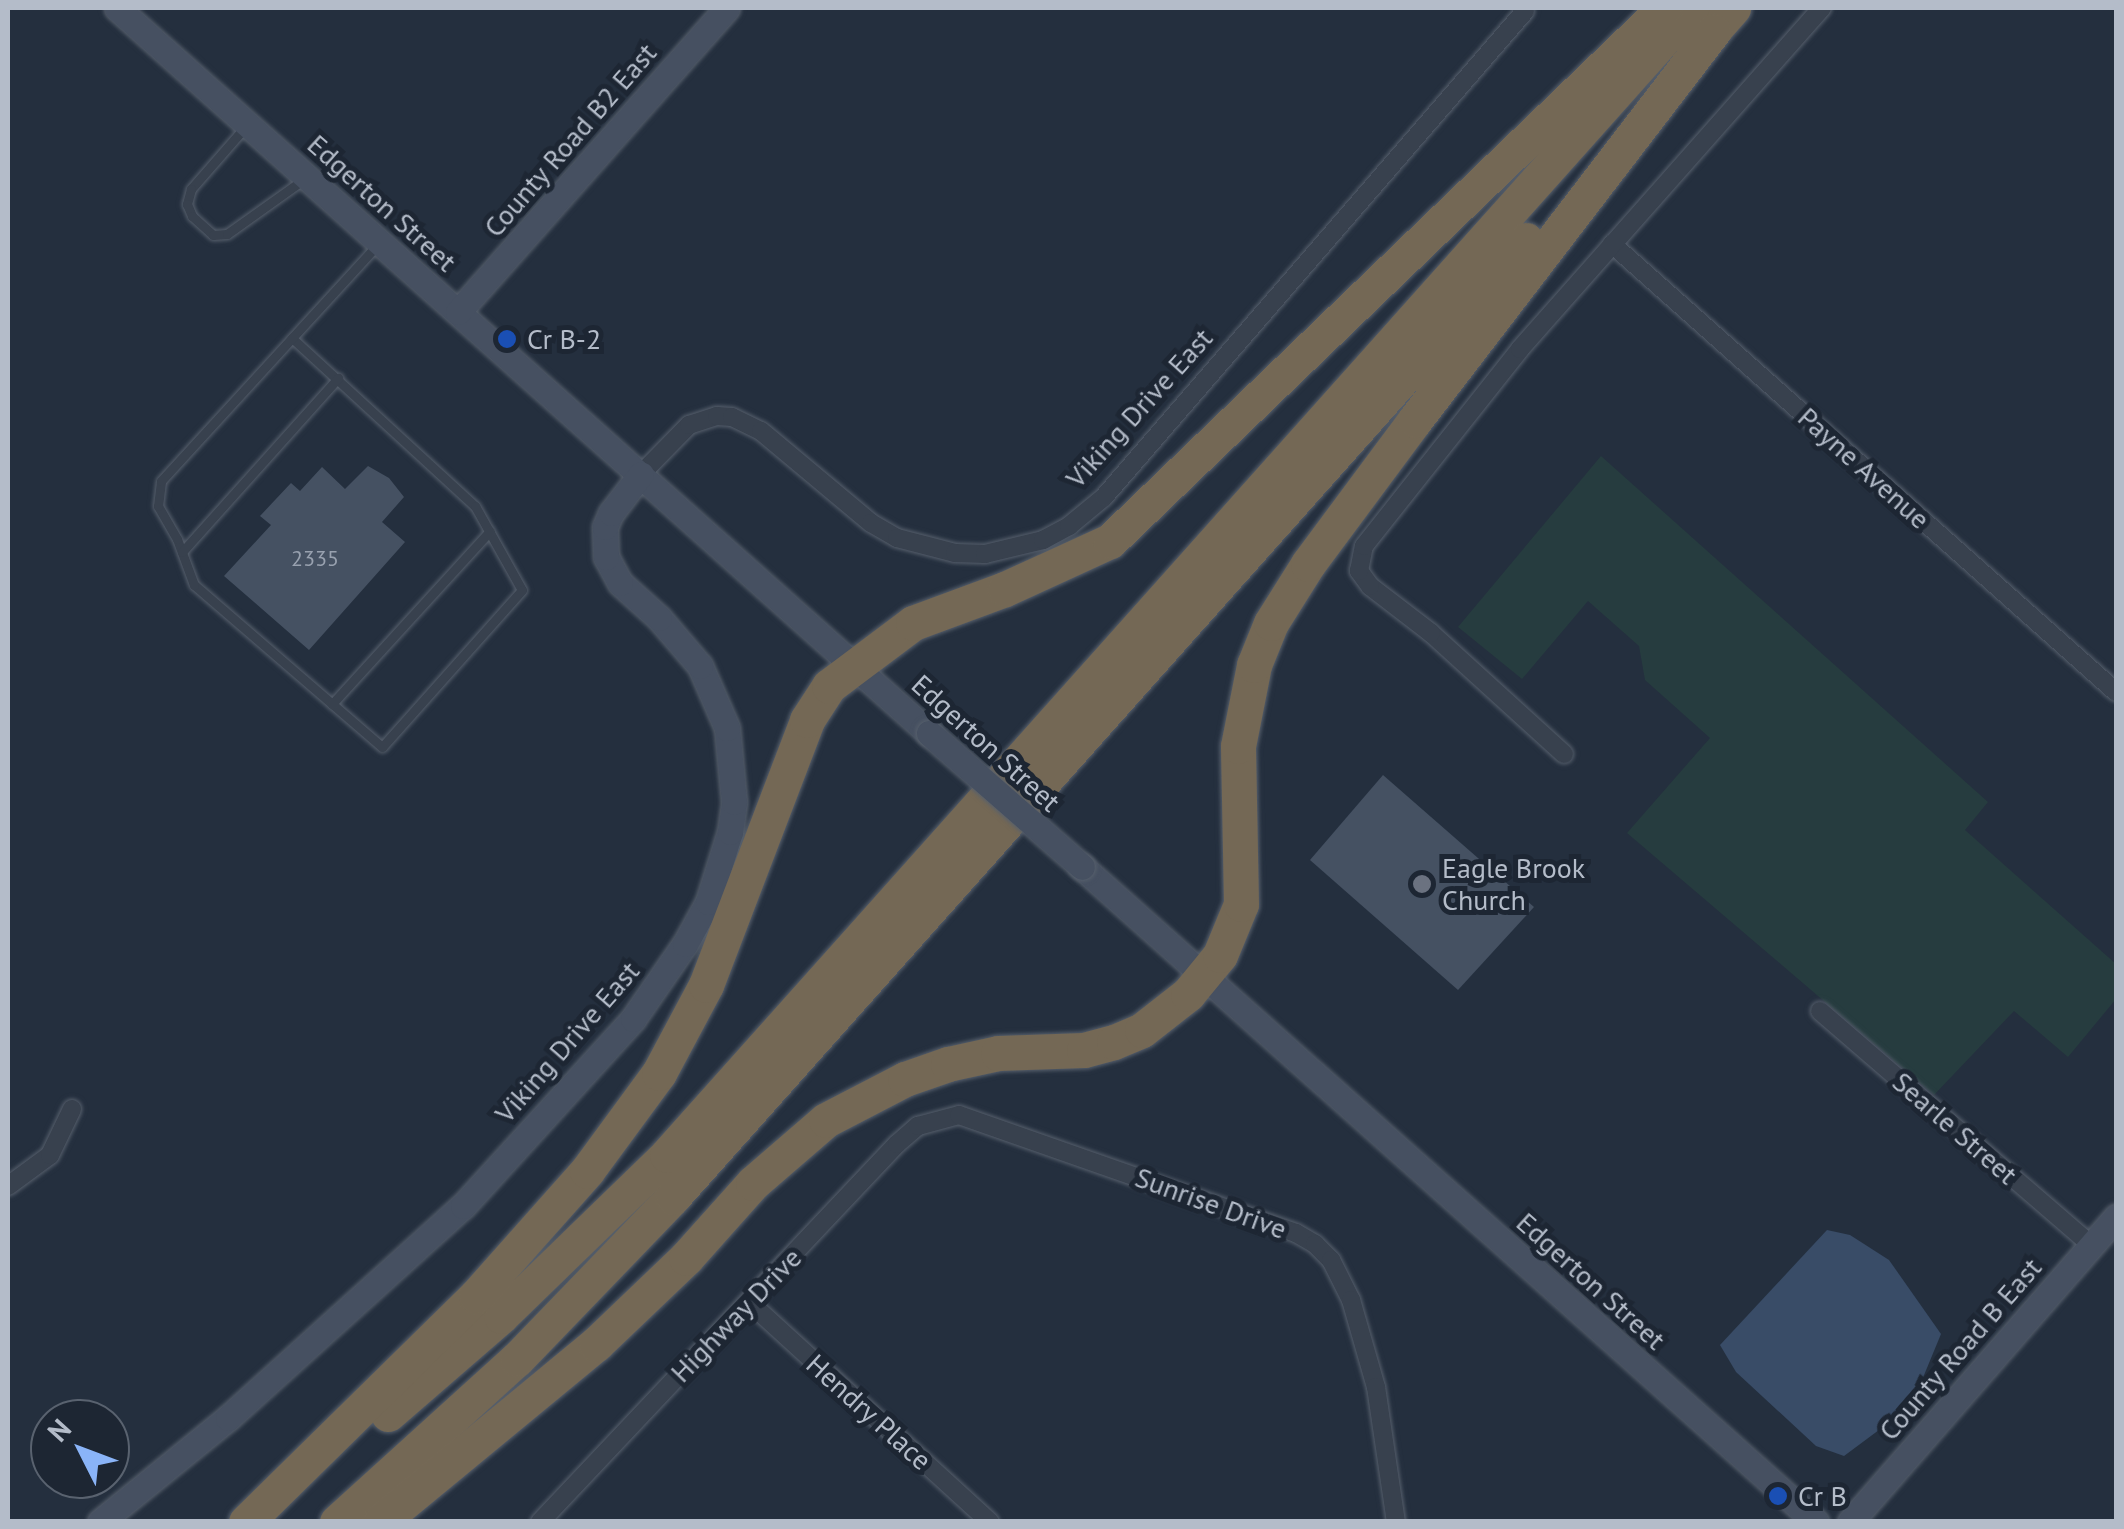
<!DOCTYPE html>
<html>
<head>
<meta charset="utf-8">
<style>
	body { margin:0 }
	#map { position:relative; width:2124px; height:1529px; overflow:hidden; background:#242f3e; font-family:"PT Sans",sans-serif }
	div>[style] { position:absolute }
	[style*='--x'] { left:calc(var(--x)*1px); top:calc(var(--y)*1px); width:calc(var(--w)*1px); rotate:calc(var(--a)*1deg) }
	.green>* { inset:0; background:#263c3f }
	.water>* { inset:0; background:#394c67 }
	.building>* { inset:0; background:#455162 }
	.roads { filter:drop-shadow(0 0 2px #565f6c) drop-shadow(0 0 2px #565f6c) }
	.lane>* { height:9px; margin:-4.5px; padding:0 4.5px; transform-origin:4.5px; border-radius:4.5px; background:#38414e }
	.street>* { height:18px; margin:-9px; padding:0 9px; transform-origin:9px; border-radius:9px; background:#38414e }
	.secondary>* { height:25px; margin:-12.5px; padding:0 12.5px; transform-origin:12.5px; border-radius:12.5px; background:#465061 }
	.highway>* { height:35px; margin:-17.5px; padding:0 17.5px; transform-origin:17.5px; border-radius:17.5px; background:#746855 }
	.bridges { filter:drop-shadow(0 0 2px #565f6c) drop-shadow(0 0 2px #565f6c) }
	.secondary-bridge>* { height:25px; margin:-12.5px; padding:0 12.5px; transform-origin:12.5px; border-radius:12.5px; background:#465061 }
	.dots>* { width:28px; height:28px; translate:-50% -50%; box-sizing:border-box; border:5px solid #1d2633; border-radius:50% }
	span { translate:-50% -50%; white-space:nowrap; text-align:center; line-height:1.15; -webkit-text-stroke:10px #1d2633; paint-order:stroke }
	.number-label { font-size:22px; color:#98a1af }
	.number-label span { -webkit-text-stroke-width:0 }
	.street-label { font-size:28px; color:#b4bcc9 }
	.poi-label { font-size:28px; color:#b4bcc9 }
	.left { translate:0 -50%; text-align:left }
	.frame { position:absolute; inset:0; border:10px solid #b4bcc9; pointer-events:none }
	.north { position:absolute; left:30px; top:1399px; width:100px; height:100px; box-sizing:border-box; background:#1d2633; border:2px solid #59626f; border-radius:50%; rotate:312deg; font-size:28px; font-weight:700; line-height:40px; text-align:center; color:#b4bcc9 }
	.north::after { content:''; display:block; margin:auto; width:35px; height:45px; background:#8ab4f8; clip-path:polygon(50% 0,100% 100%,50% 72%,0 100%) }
</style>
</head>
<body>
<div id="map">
	<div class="green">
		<i style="clip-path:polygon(1601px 456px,1988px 802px,1965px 830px,2116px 964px,2116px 999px,2068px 1057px,2014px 1011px,1934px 1095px,1627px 833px,1710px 738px,1645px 680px,1639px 646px,1588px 601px,1522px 679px,1458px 627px)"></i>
	</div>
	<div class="water">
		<i style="clip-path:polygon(1827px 1230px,1850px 1235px,1889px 1260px,1941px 1334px,1922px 1380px,1887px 1424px,1844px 1456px,1816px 1446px,1736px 1372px,1720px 1345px)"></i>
	</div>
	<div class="building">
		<i style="clip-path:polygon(368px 466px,389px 478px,404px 497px,382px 522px,405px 542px,309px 650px,224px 576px,271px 525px,260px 516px,291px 483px,300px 491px,322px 467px,345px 489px)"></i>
		<i style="clip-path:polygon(1383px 775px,1534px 907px,1458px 990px,1310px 860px)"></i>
	</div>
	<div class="roads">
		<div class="lane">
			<i style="--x:246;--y:126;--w:84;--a:131.1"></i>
			<i style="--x:191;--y:189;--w:16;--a:105"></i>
			<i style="--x:187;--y:204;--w:13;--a:67"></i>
			<i style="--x:192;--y:216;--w:28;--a:42"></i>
			<i style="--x:213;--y:235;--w:14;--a:-4"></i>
			<i style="--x:227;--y:234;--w:95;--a:-35.5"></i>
			<i style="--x:292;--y:338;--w:248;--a:42.6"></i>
			<i style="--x:475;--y:506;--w:96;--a:60.8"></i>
			<i style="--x:522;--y:590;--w:210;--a:131.7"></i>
			<i style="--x:382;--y:747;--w:248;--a:-139.2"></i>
			<i style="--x:194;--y:585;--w:49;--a:-110.3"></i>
			<i style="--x:177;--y:539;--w:38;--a:-120"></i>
			<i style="--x:158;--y:506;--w:25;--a:-83"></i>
			<i style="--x:161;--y:481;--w:321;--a:-47.5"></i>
			<i style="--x:182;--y:552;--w:234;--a:-48.1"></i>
			<i style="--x:332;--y:704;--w:234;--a:-47.6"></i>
		</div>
		<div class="street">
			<i style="--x:1612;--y:244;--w:674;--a:41.63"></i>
			<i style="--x:641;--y:474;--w:69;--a:-45.6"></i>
			<i style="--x:689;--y:425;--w:29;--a:-18"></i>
			<i style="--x:717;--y:416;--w:15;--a:4"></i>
			<i style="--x:732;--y:417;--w:32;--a:26"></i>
			<i style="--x:761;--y:431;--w:143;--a:39.9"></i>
			<i style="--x:871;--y:523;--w:30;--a:30"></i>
			<i style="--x:897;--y:538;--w:60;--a:14.5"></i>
			<i style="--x:955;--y:553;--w:30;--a:2"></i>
			<i style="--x:985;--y:554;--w:60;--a:-13.6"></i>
			<i style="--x:1043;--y:540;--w:30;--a:-28"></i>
			<i style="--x:1069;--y:526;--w:45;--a:-39.6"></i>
			<i style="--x:1104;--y:497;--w:643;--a:-49.1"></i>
			<i style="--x:1564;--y:754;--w:180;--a:-137.7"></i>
			<i style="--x:1431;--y:633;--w:77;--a:-142.4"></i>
			<i style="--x:1370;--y:586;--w:19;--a:-126"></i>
			<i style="--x:1359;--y:571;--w:25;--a:-79"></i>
			<i style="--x:1364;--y:546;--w:251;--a:-51.6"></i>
			<i style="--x:1520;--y:349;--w:456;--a:-48.5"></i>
			<i style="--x:1820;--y:1011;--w:358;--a:40.8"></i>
			<i style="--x:8;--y:1186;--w:52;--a:-36.4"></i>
			<i style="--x:50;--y:1155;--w:51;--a:-64.4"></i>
			<i style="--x:749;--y:1302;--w:326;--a:42.4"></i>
			<i style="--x:540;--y:1522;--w:520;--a:-46.64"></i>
			<i style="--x:897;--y:1144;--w:28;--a:-41"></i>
			<i style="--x:918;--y:1126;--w:42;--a:-15"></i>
			<i style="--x:959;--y:1115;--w:357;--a:19.3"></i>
			<i style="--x:1296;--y:1233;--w:22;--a:30"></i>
			<i style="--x:1315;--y:1244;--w:23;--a:45"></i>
			<i style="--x:1331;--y:1260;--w:45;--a:63.4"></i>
			<i style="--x:1351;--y:1300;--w:91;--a:74"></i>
			<i style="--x:1376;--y:1387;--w:136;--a:81.6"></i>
		</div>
		<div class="secondary">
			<i style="--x:117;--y:8;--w:1089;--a:41.76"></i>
			<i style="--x:458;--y:312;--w:406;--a:-48.5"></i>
			<i style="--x:1082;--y:867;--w:984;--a:41.74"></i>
			<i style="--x:100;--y:1522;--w:165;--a:-39.1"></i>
			<i style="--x:228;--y:1418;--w:316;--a:-42.1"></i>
			<i style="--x:463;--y:1206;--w:253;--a:-47.7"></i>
			<i style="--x:633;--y:1019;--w:91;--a:-55.3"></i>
			<i style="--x:685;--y:944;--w:48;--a:-61.3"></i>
			<i style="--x:708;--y:902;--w:73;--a:-72.6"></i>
			<i style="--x:730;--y:832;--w:30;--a:-82"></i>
			<i style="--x:734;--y:802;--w:74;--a:-95.4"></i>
			<i style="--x:727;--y:728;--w:68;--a:-113.5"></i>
			<i style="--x:700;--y:666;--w:63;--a:-130.5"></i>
			<i style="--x:659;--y:618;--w:52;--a:-138.1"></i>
			<i style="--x:620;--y:583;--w:30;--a:-118"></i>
			<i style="--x:606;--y:557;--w:30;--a:-92"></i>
			<i style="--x:605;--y:527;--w:15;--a:-67"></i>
			<i style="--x:611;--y:513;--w:49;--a:-52.4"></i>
			<i style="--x:1850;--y:1522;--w:405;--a:-48.9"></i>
		</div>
		<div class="highway">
			<i style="--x:1697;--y:49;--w:55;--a:-48.7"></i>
			<i style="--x:388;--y:1414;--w:150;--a:-40.9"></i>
			<i style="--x:501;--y:1316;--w:231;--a:-44.1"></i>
			<i style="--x:667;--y:1155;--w:1538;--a:-48.24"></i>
			<i style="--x:246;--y:1522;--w:322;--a:-44.5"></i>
			<i style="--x:476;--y:1296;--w:167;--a:-48.4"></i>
			<i style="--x:587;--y:1171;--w:122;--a:-53.7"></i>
			<i style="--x:659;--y:1073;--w:100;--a:-61.9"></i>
			<i style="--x:706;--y:985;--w:284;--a:-69.1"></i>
			<i style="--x:807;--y:720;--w:40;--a:-57.1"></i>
			<i style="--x:829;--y:686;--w:105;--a:-36.9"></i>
			<i style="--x:913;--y:623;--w:98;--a:-20.3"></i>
			<i style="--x:1005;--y:589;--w:115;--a:-24.6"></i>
			<i style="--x:1110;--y:541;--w:769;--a:-43.89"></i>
			<i style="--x:337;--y:1522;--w:243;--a:-42.2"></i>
			<i style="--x:517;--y:1359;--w:225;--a:-46.1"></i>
			<i style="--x:673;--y:1197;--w:1282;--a:-48.29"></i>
			<i style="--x:380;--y:1522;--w:280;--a:-39.5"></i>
			<i style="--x:596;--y:1344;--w:124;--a:-43.7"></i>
			<i style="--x:686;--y:1258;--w:101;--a:-48.2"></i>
			<i style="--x:753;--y:1183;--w:96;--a:-40.8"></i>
			<i style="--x:826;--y:1120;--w:89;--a:-27.4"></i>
			<i style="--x:905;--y:1079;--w:46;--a:-19.2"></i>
			<i style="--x:948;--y:1064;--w:51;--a:-12.4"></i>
			<i style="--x:998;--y:1053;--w:86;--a:-2"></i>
			<i style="--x:1084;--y:1050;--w:31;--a:-15"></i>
			<i style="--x:1114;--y:1042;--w:30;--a:-23"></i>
			<i style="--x:1142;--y:1030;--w:58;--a:-38"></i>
			<i style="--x:1188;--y:994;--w:50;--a:-50.6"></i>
			<i style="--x:1220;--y:955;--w:55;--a:-67.6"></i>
			<i style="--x:1241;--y:904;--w:158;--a:-91.1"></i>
			<i style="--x:1238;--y:746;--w:83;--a:-78.8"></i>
			<i style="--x:1254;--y:665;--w:45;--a:-68"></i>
			<i style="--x:1271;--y:623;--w:70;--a:-57.9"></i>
			<i style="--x:1308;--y:564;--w:179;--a:-53.4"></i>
			<i style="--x:1415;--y:420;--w:490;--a:-52.5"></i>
		</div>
	</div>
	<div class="bridges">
		<div class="secondary-bridge">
			<i style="--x:929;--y:733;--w:203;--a:41.2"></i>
		</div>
	</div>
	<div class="dots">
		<i style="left:507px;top:339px;background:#1a4fb4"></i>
		<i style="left:1422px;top:884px;background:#6b7280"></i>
		<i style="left:1778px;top:1496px;background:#1a4fb4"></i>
	</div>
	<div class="number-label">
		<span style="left:315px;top:559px">2335</span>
	</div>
	<div class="street-label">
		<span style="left:570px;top:140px;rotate:-49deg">County Road B2 East</span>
		<span style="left:382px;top:203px;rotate:42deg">Edgerton Street</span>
		<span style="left:1139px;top:408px;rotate:-48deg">Viking Drive East</span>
		<span style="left:1864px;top:468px;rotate:42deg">Payne Avenue</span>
		<span style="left:986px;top:743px;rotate:42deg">Edgerton Street</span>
		<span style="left:567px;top:1042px;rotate:-49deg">Viking Drive East</span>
		<span style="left:1955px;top:1128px;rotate:41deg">Searle Street</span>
		<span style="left:1211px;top:1203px;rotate:20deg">Sunrise Drive</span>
		<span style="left:1591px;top:1281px;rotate:42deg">Edgerton Street</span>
		<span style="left:736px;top:1315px;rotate:-46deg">Highway Drive</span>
		<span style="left:1960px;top:1349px;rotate:-49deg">County Road B East</span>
		<span style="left:869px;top:1412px;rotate:42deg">Hendry Place</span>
	</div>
	<div class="poi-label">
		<span class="left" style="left:527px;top:339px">Cr B-2</span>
		<span class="left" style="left:1442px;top:884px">Eagle Brook<br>Church</span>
		<span class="left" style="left:1798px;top:1496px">Cr B</span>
	</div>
	<div class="frame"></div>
	<div class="north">N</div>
</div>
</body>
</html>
